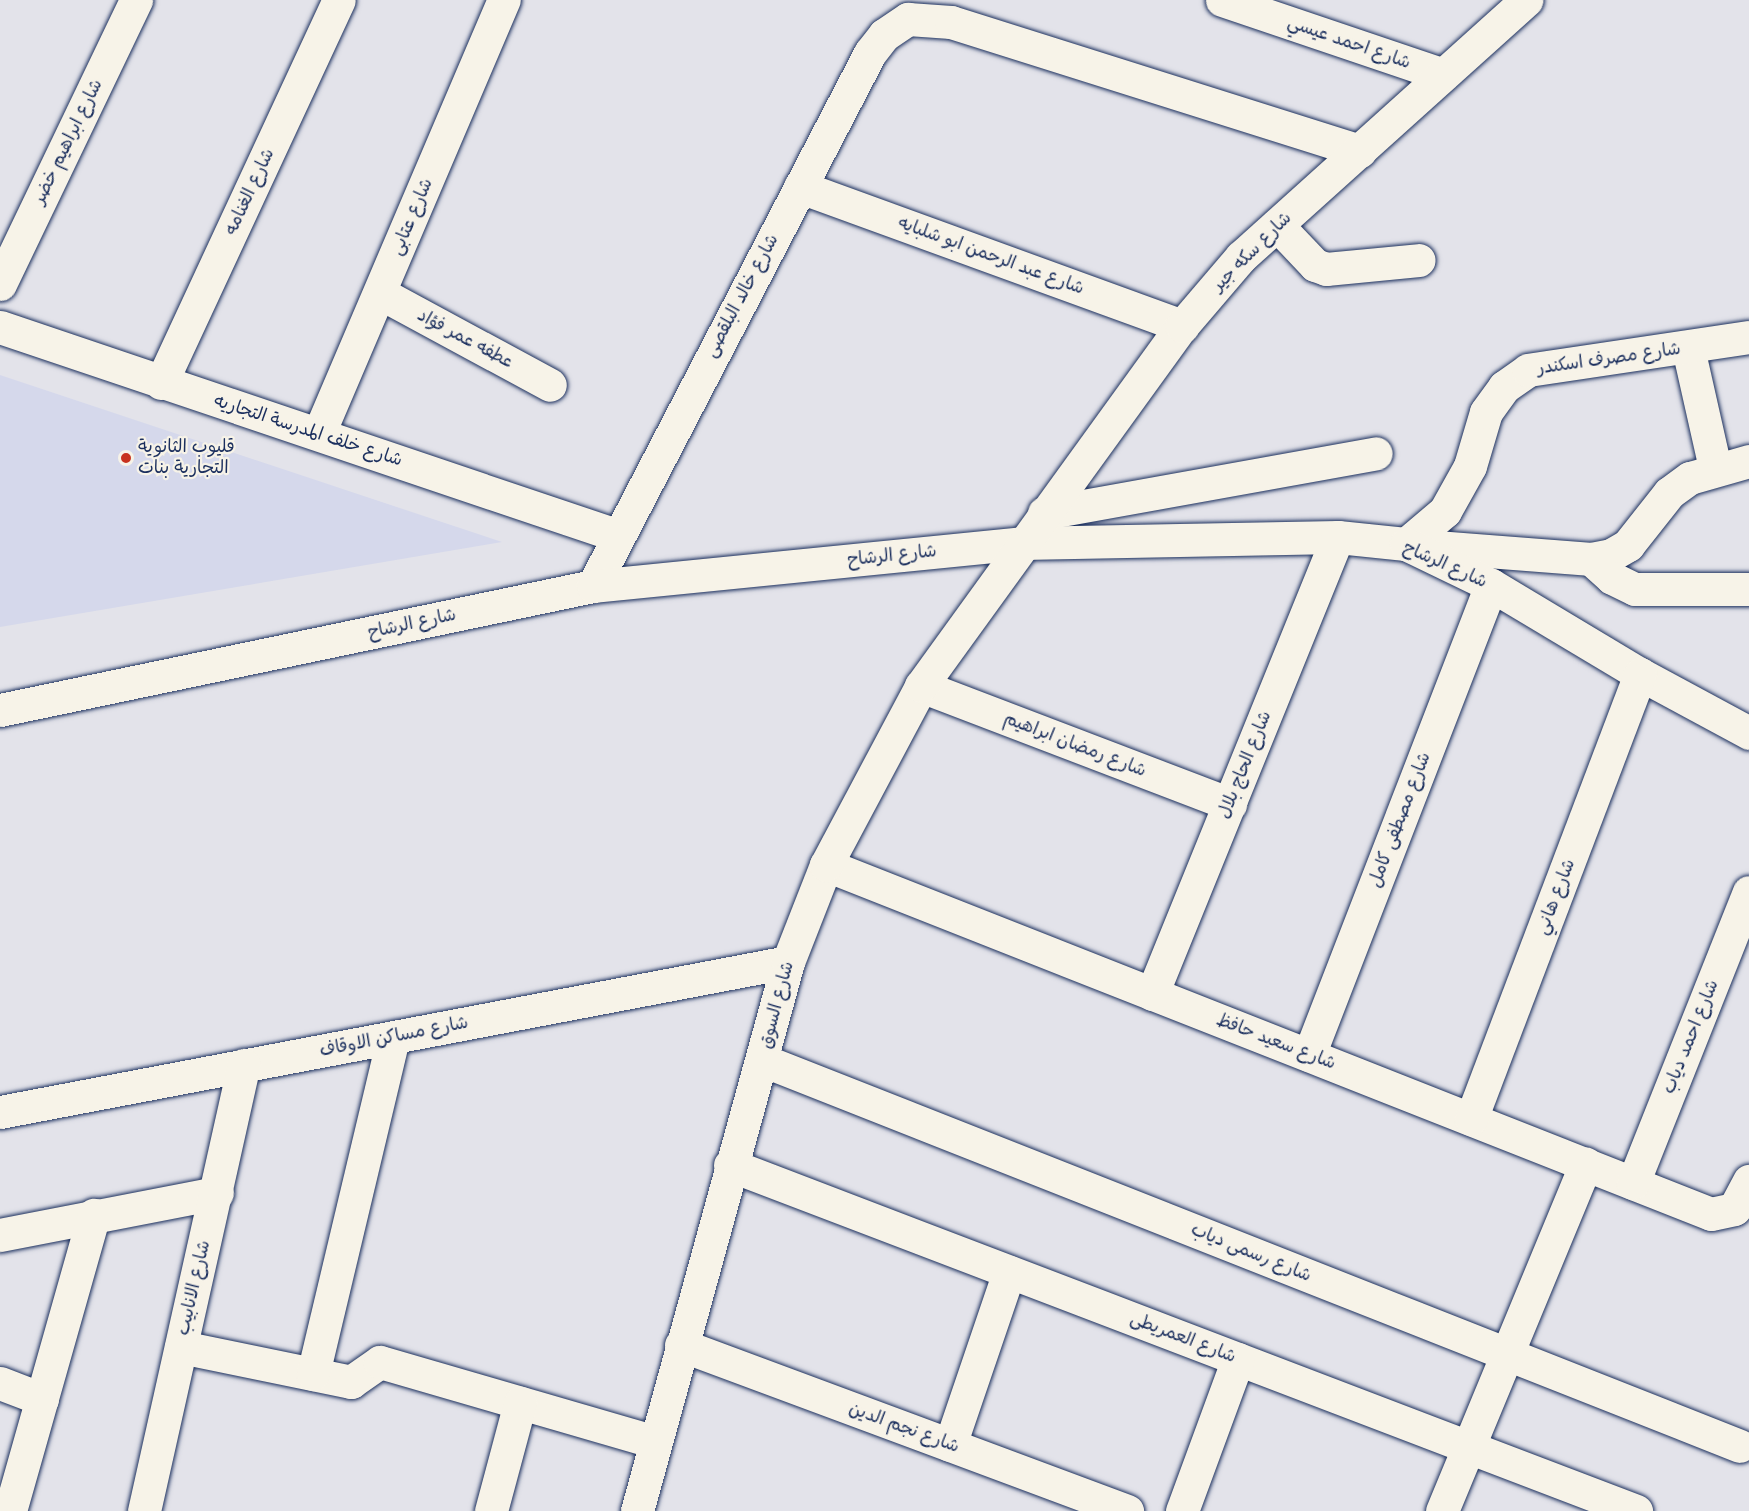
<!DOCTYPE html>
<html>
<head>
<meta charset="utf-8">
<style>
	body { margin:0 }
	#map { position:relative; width:1749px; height:1511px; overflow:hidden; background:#e3e3ea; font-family:"Balsamiq Sans","Playpen Sans Arabic",sans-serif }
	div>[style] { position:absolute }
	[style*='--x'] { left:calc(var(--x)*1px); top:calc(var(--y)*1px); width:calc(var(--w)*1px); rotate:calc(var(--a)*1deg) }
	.built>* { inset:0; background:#d5d8eb }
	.roads { filter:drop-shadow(0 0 2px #1b2f5e) drop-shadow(0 0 2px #1b2f5e) }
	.minor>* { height:33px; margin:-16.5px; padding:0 16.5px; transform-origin:16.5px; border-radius:16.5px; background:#f7f3e8 }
	.dots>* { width:16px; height:16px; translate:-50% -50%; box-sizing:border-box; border:3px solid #f7f3e8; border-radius:50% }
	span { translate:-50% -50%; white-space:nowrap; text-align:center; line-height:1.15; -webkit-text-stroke:4.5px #f7f3e8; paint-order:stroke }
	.street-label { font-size:18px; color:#1b2f5e }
	.poi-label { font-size:18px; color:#1b2f5e }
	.left { translate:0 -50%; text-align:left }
</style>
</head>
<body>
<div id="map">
	<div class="built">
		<i style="clip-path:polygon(0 375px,502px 542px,0 627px)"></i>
	</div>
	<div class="roads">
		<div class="minor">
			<i style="--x:1222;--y:0;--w:233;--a:18.7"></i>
			<i style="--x:800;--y:187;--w:407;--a:20"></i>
			<i style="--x:1277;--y:225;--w:55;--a:46.5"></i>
			<i style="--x:1315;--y:265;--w:12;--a:20"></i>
			<i style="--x:1326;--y:269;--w:93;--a:-5.5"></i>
			<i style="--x:0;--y:284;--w:315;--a:-64.4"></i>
			<i style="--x:380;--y:293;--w:193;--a:28.4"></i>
			<i style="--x:0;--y:327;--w:650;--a:18.66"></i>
			<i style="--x:1688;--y:348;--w:123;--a:77.3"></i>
			<i style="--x:161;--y:383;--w:422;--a:-65.1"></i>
			<i style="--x:319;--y:433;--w:471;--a:-66.9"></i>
			<i style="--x:1044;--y:513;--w:337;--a:-10.2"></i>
			<i style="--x:1406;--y:544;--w:51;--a:-40.2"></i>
			<i style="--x:1445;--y:511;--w:51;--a:-60.9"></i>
			<i style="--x:1470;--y:466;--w:56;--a:-73.5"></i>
			<i style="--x:1486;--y:412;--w:31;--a:-54"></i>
			<i style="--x:1504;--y:387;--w:29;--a:-35"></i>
			<i style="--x:1528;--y:370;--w:223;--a:-8.5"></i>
			<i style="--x:1423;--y:546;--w:169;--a:4.4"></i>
			<i style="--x:1591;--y:559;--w:20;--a:-11"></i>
			<i style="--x:1611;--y:555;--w:20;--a:-30"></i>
			<i style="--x:1628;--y:545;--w:66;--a:-51.7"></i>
			<i style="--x:1669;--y:493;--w:26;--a:-36"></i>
			<i style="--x:1690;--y:478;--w:61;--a:-16.1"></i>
			<i style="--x:1591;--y:559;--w:28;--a:42"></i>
			<i style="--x:1612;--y:578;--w:25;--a:26"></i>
			<i style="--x:1635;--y:589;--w:114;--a:0"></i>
			<i style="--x:593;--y:586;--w:601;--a:-62.54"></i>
			<i style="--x:870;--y:53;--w:23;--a:-52"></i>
			<i style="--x:884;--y:35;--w:29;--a:-34"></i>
			<i style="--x:908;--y:19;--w:43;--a:4"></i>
			<i style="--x:951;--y:22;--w:429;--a:17.5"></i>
			<i style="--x:921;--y:686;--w:331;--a:20.9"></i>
			<i style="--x:0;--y:710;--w:606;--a:-11.81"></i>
			<i style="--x:593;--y:586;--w:430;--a:-5.7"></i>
			<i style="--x:1021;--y:543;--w:317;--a:-1.1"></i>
			<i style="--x:1338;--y:537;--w:68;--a:5.9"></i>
			<i style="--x:1406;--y:544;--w:94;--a:25.8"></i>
			<i style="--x:1491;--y:585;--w:174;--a:30.9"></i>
			<i style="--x:1640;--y:674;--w:124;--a:28.4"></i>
			<i style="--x:826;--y:865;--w:951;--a:21.52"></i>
			<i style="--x:1711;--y:1214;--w:24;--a:-12"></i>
			<i style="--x:1734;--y:1209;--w:32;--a:-62"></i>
			<i style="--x:1152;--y:994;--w:493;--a:-67.9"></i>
			<i style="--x:1309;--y:1055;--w:504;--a:-68.83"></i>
			<i style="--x:762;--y:1060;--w:1051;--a:21.54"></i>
			<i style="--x:0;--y:1112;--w:802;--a:-10.78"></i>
			<i style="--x:1471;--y:1119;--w:476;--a:-69.2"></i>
			<i style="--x:730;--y:1165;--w:970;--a:20.9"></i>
			<i style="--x:1633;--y:1183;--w:313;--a:-68.3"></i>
			<i style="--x:0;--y:1235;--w:221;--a:-11"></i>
			<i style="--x:681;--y:1345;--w:476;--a:20.4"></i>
			<i style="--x:181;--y:1347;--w:174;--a:11.6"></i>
			<i style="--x:351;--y:1382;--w:35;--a:-35"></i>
			<i style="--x:380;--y:1362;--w:286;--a:16.2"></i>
			<i style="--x:313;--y:1374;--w:346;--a:-76.6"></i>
			<i style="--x:0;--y:1383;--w:45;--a:20.9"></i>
			<i style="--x:950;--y:1445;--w:183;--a:-71.2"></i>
			<i style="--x:10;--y:1511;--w:308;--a:-74.2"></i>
			<i style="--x:144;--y:1511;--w:457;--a:-77.4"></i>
			<i style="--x:491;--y:1511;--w:112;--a:-75"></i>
			<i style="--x:637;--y:1511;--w:569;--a:-74.62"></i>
			<i style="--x:788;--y:962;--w:104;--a:-68.6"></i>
			<i style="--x:826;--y:865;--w:203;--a:-62"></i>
			<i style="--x:921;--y:686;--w:445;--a:-54.1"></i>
			<i style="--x:1182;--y:326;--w:91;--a:-49.5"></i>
			<i style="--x:1241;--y:257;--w:384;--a:-42"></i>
			<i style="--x:1182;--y:1511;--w:162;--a:-69.8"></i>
			<i style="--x:1442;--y:1511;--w:376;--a:-67.5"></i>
		</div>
	</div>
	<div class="dots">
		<i style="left:126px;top:458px;background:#c8321e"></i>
	</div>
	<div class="street-label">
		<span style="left:1349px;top:43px;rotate:19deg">شارع احمد عيسي</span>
		<span style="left:68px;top:142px;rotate:-64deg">شارع ابراهيم خضر</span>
		<span style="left:250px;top:192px;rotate:-65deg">شارع الغنامه</span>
		<span style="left:412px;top:217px;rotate:-67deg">شارع عتابى</span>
		<span style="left:1252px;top:252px;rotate:-45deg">شارع سكه جير</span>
		<span style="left:991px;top:256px;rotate:20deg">شارع عبد الرحمن ابو شلبايه</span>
		<span style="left:742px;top:296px;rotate:-62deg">شارع خالد البلقصى</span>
		<span style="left:465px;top:339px;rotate:28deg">عطفه عمر فؤاد</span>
		<span style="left:1609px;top:359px;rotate:-8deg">شارع مصرف اسكندر</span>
		<span style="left:308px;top:431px;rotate:18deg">شارع خلف المدرسة التجاريه</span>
		<span style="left:892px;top:556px;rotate:-6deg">شارع الرشاح</span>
		<span style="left:1445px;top:565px;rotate:24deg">شارع الرشاح</span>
		<span style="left:412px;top:624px;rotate:-12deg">شارع الرشاح</span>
		<span style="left:1075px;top:745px;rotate:21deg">شارع رمضان ابراهيم</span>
		<span style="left:1245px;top:765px;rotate:-68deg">شارع الحاج بلال</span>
		<span style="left:1400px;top:820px;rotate:-69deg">شارع مصطفى كامل</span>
		<span style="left:1556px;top:897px;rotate:-69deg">شارع هاني</span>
		<span style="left:777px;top:1005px;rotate:-75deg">شارع السوق</span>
		<span style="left:394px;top:1037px;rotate:-11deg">شارع مساكن الاوقاف</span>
		<span style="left:1691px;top:1037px;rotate:-68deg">شارع احمد دياب</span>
		<span style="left:1276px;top:1042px;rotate:21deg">شارع سعيد حافظ</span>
		<span style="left:1251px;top:1253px;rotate:22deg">شارع رسمى دياب</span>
		<span style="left:194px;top:1288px;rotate:-77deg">شارع الانابيب</span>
		<span style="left:1183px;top:1338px;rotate:21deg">شارع العمريطى</span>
		<span style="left:904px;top:1428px;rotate:20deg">شارع نجم الدين</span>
	</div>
	<div class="poi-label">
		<span class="left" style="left:138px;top:458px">قليوب الثانوية<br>التجارية بنات</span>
	</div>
</div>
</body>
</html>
